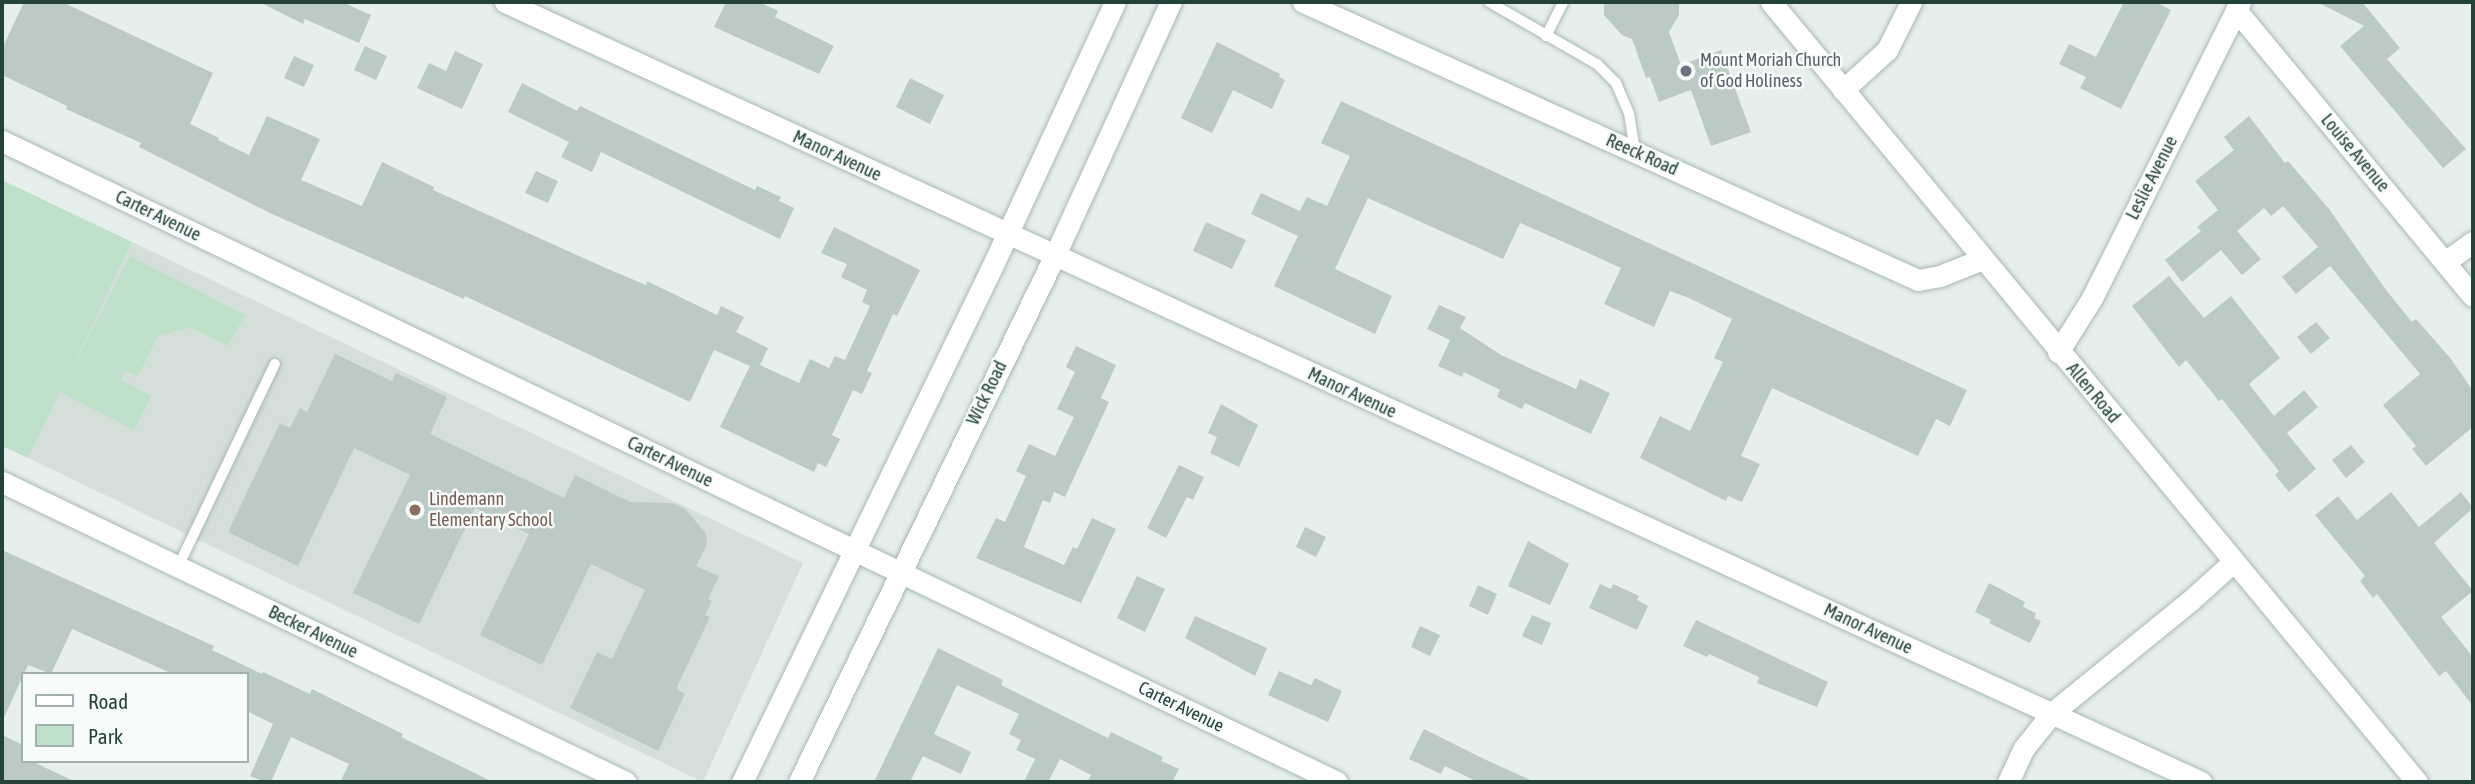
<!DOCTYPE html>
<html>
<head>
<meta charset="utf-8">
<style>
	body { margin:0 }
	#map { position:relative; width:2475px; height:784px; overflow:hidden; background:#e6efeb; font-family:"Asap Condensed",sans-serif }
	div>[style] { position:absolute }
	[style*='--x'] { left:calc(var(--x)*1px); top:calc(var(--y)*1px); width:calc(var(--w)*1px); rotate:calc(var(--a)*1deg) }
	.built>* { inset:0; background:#d4dfda }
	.green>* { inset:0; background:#bfe0c8 }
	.building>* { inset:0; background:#bbcac4 }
	.roads { filter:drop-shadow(0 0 2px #a8b8b2) drop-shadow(0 0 2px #a8b8b2) }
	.service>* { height:10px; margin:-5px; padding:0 5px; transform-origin:5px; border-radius:5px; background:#fff }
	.minor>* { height:21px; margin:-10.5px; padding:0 10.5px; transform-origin:10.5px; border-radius:10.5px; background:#fff }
	.tertiary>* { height:21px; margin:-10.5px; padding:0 10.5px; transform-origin:10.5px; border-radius:10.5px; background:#fff }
	.secondary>* { height:21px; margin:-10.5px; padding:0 10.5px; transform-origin:10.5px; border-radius:10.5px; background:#fff }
	.dots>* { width:19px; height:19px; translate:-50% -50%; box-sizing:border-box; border:4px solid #f7fbf9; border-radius:50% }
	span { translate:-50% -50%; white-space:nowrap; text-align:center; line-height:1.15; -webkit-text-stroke:5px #f7fbf9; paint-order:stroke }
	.worship-label { font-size:18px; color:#5b616d }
	.left { translate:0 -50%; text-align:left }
	.street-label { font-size:18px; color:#24423a }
	.education-label { font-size:18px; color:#785e54 }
	.frame { position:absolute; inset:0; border:4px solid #24423a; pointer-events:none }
	.legend { position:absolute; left:21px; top:672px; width:228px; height:91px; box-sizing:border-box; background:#f7fbf9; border:2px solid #a3b1ad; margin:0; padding:9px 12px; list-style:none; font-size:21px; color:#24423a }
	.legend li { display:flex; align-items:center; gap:14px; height:35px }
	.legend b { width:35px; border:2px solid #a3b1ad }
</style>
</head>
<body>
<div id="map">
	<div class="built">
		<i style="clip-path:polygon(132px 242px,803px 563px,703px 782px,28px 458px)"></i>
	</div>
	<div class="green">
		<i style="clip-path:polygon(2px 180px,132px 242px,67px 379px,130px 256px,245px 315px,228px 346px,190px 327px,158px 336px,138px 376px,125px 371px,121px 380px,151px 396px,134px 430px,60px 392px,28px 458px,2px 446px)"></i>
	</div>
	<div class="building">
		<i style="clip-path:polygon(24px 2px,62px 2px,213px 73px,190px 124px,219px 138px,218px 140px,249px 155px,267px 116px,320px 139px,301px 180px,362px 206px,382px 162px,434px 187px,433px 190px,601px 266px,646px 285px,647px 281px,717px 315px,721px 306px,744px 317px,736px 332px,768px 348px,760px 365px,799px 383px,810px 359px,829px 368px,835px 356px,845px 360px,870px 306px,862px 302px,867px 290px,841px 277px,847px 264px,821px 253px,834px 227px,920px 270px,897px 316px,893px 314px,867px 371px,872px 373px,862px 394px,853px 390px,832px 435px,840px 439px,826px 467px,818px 463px,814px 472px,720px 427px,750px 366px,714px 350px,690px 402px,465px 296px,464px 299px,272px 214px,139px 147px,141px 143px,66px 109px,67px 106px,2px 75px,2px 49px)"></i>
		<i style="clip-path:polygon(259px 2px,342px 2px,371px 15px,359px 43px,305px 19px,303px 24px)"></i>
		<i style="clip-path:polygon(726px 2px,759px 2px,778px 11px,775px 17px,834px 46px,819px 74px,714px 27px)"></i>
		<i style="clip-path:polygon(1604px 2px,1679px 2px,1679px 15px,1669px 32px,1681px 65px,1721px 50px,1751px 132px,1711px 146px,1691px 90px,1659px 102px,1650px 77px,1646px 78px,1632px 39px,1622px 35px,1604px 15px)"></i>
		<i style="clip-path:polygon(2124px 2px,2155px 2px,2171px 10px,2121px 109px,2080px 88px,2086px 77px,2059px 64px,2069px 44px,2096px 57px)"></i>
		<i style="clip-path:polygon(2317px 2px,2362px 2px,2400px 48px,2387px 59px,2466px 149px,2443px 168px,2340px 46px,2364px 26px)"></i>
		<i style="clip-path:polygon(1217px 42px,1280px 74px,1279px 77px,1285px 80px,1272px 109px,1233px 90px,1212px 133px,1181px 118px)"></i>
		<i style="clip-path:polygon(365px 46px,387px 56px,376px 80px,354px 70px)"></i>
		<i style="clip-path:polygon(455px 51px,483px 64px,462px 109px,417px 88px,429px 63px,446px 71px)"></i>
		<i style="clip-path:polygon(294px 56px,314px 65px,304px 87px,284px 78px)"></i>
		<i style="clip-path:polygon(910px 78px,944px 95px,930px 124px,896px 107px)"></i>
		<i style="clip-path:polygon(522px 83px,577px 111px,580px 106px,755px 190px,757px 186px,781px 197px,779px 201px,794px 208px,780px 239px,601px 152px,592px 172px,561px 157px,569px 142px,508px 112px)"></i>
		<i style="clip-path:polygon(1341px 101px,1967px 390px,1950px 426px,1936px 419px,1918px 456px,1772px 388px,1741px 456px,1760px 464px,1742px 502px,1728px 496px,1726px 501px,1640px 458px,1660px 416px,1690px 431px,1723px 362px,1714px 358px,1732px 319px,1689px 298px,1670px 291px,1654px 327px,1604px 304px,1621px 268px,1575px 247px,1520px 223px,1503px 259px,1368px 198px,1335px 269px,1392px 296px,1375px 334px,1274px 286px,1298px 236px,1251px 214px,1261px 193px,1300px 211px,1307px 197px,1327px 206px,1350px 156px,1321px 143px)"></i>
		<i style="clip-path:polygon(2249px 116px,2285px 163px,2288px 161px,2329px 209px,2386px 290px,2412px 322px,2416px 319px,2451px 359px,2473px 391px,2473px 427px,2426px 466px,2412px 449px,2416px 446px,2383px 405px,2420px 374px,2330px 266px,2296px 294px,2282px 277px,2318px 247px,2283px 206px,2271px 216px,2264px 208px,2237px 231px,2261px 259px,2242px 275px,2221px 250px,2182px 282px,2165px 260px,2201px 231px,2197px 227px,2218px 210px,2195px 181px,2234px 150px,2224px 137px)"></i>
		<i style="clip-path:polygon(536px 171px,558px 181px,548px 203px,525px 193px)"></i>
		<i style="clip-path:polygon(1206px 222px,1246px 240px,1232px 269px,1193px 251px)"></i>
		<i style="clip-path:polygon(2169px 276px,2204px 318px,2231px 296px,2280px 358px,2249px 384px,2274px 416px,2304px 390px,2318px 407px,2287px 433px,2316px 469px,2289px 492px,2275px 475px,2279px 471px,2222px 399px,2219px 401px,2186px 360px,2179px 367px,2132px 306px)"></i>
		<i style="clip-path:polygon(1439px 305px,1466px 317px,1460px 328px,1501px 355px,1576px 389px,1580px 379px,1610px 393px,1591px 434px,1525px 403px,1522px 409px,1497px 397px,1500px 390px,1464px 372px,1462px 377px,1438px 366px,1450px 340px,1427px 329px)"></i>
		<i style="clip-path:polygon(2316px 322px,2330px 338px,2311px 354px,2297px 337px)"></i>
		<i style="clip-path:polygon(1076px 346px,1116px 365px,1101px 398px,1109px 402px,1065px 497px,1054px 492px,1050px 503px,1043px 500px,1024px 547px,1064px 565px,1073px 547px,1077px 549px,1092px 518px,1116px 529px,1081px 603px,976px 558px,996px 518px,1005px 522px,1026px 476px,1016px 471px,1029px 444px,1055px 456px,1074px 417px,1057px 409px,1075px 372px,1066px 367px)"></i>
		<i style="clip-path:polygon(335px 354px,392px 381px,396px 373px,447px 397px,430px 434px,564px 498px,575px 475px,630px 502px,672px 503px,685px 509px,698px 524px,706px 534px,707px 544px,696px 566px,719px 576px,708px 599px,712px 601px,705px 615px,710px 617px,676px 689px,685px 694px,658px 751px,570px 708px,597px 652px,612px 659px,645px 590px,591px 564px,542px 665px,480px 635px,529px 534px,475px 508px,419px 624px,353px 593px,410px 475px,354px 448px,298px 566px,228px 532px,280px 423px,290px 428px,300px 408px,307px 412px)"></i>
		<i style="clip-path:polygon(1221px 404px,1258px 425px,1239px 467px,1210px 453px,1217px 437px,1208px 433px)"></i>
		<i style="clip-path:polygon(2351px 445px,2365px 462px,2346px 478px,2332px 460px)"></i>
		<i style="clip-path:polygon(1179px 465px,1204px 477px,1193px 500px,1187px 497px,1166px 538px,1147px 528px)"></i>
		<i style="clip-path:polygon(2391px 492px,2419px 527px,2461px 492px,2473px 508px,2434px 543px,2473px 591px,2441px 617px,2473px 657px,2473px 706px,2446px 671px,2439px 676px,2377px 594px,2373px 598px,2360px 581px,2365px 576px,2315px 515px,2338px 496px,2357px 520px)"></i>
		<i style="clip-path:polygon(1305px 527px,1326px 537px,1316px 557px,1296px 547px)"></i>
		<i style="clip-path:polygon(1528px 541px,1569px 564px,1550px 605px,1508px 586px)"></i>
		<i style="clip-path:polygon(2px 550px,192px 636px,214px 646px,212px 650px,262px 674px,263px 672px,310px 694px,312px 689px,328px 697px,403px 734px,401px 737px,493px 782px,340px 782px,349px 764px,291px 737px,271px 782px,265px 782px,250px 776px,273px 724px,247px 711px,247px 674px,173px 674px,72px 629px,51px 674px,28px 665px,2px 722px)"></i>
		<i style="clip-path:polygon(1137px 576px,1165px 589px,1145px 632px,1117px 618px)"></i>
		<i style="clip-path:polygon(1989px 583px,2025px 602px,2023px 607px,2036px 613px,2034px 618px,2041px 621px,2030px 643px,1989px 623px,1991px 620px,1975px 612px)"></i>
		<i style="clip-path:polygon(1600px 584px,1611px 589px,1613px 584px,1639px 596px,1637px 600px,1648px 606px,1637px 630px,1589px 608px)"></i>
		<i style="clip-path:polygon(1478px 585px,1497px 594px,1488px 615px,1469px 606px)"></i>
		<i style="clip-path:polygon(1532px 615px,1551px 623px,1542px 645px,1522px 636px)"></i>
		<i style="clip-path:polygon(1195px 616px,1267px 648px,1255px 676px,1185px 638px)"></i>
		<i style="clip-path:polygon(1696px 620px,1828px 682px,1817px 707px,1757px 683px,1759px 677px,1709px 654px,1707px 657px,1683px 646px)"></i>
		<i style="clip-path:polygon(1420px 626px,1440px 635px,1430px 656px,1411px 647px)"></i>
		<i style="clip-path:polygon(938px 648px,1003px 680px,1001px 685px,1108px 738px,1111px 732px,1163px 757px,1161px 761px,1179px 769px,1172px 782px,1087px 782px,1091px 775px,1060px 759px,1048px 782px,1024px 782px,1035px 759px,1016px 750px,1021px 740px,1009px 734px,1019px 714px,957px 685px,934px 734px,971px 752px,961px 774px,923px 756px,910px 782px,874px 782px)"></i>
		<i style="clip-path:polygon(1279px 671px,1311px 685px,1315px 678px,1342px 691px,1328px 722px,1268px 695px)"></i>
		<i style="clip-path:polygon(1424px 729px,1484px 759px,1535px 782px,1478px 782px,1445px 766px,1441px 774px,1409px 759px)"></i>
		<i style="clip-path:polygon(2px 735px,23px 745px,23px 761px,31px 761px,76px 782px,2px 782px)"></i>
	</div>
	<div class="roads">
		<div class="service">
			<i style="--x:1489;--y:2;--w:125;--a:29.9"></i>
			<i style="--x:1597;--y:64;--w:27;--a:45"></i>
			<i style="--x:1616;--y:83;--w:33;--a:67"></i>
			<i style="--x:1629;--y:113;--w:39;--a:81"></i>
			<i style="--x:1546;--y:36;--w:38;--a:-63"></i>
			<i style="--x:178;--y:567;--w:225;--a:-64.5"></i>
		</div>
		<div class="minor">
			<i style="--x:505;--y:2;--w:1867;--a:24.7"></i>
			<i style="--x:2236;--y:10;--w:371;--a:50.4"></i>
			<i style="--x:1843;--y:90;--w:59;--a:-42.3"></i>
			<i style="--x:1887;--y:50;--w:54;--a:-63.4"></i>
			<i style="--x:2;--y:141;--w:1481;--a:25.65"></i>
			<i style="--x:2445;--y:262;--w:34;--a:-36"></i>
			<i style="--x:2058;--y:352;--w:64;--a:-57.8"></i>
			<i style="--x:2092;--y:298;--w:331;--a:-63.4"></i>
			<i style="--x:2;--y:482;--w:692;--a:25.68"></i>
			<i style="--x:742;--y:782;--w:572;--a:-64.11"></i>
			<i style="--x:992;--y:267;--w:292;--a:-65.1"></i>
			<i style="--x:799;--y:782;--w:584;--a:-64.09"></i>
			<i style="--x:1054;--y:257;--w:281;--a:-65.4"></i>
			<i style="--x:2008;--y:782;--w:38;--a:-65"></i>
			<i style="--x:2024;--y:748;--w:45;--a:-51.3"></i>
			<i style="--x:2052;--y:713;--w:179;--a:-39.1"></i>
			<i style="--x:2191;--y:600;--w:57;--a:-42.1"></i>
		</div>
		<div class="tertiary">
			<i style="--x:1303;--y:2;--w:675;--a:24.32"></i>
			<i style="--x:1918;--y:280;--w:22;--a:-10"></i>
			<i style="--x:1940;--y:276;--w:45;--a:-22"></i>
		</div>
		<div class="secondary">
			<i style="--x:1771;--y:2;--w:1013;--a:50.37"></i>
		</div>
	</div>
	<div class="dots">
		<i style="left:1686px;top:71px;background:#6b7280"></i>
		<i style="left:415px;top:510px;background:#8d6e63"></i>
	</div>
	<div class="worship-label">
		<span class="left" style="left:1700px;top:71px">Mount Moriah Church<br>of God Holiness</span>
	</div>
	<div class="street-label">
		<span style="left:2355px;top:153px;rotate:50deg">Louise Avenue</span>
		<span style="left:1642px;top:155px;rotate:24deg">Reeck Road</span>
		<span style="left:837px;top:156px;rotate:25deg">Manor Avenue</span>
		<span style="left:2152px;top:178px;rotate:-63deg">Leslie Avenue</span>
		<span style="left:158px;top:216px;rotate:26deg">Carter Avenue</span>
		<span style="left:987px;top:393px;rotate:-64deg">Wick Road</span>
		<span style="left:1352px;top:393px;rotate:25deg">Manor Avenue</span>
		<span style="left:2093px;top:393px;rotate:50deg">Allen Road</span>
		<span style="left:670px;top:462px;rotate:26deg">Carter Avenue</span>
		<span style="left:1868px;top:629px;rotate:25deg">Manor Avenue</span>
		<span style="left:313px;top:632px;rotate:26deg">Becker Avenue</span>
		<span style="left:1181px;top:707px;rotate:26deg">Carter Avenue</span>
	</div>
	<div class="education-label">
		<span class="left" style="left:429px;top:510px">Lindemann<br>Elementary School</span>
	</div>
	<div class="frame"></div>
	<ul class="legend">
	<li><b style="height:9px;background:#fff"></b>Road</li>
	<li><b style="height:19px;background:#bfe0c8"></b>Park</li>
	</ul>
</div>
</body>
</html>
